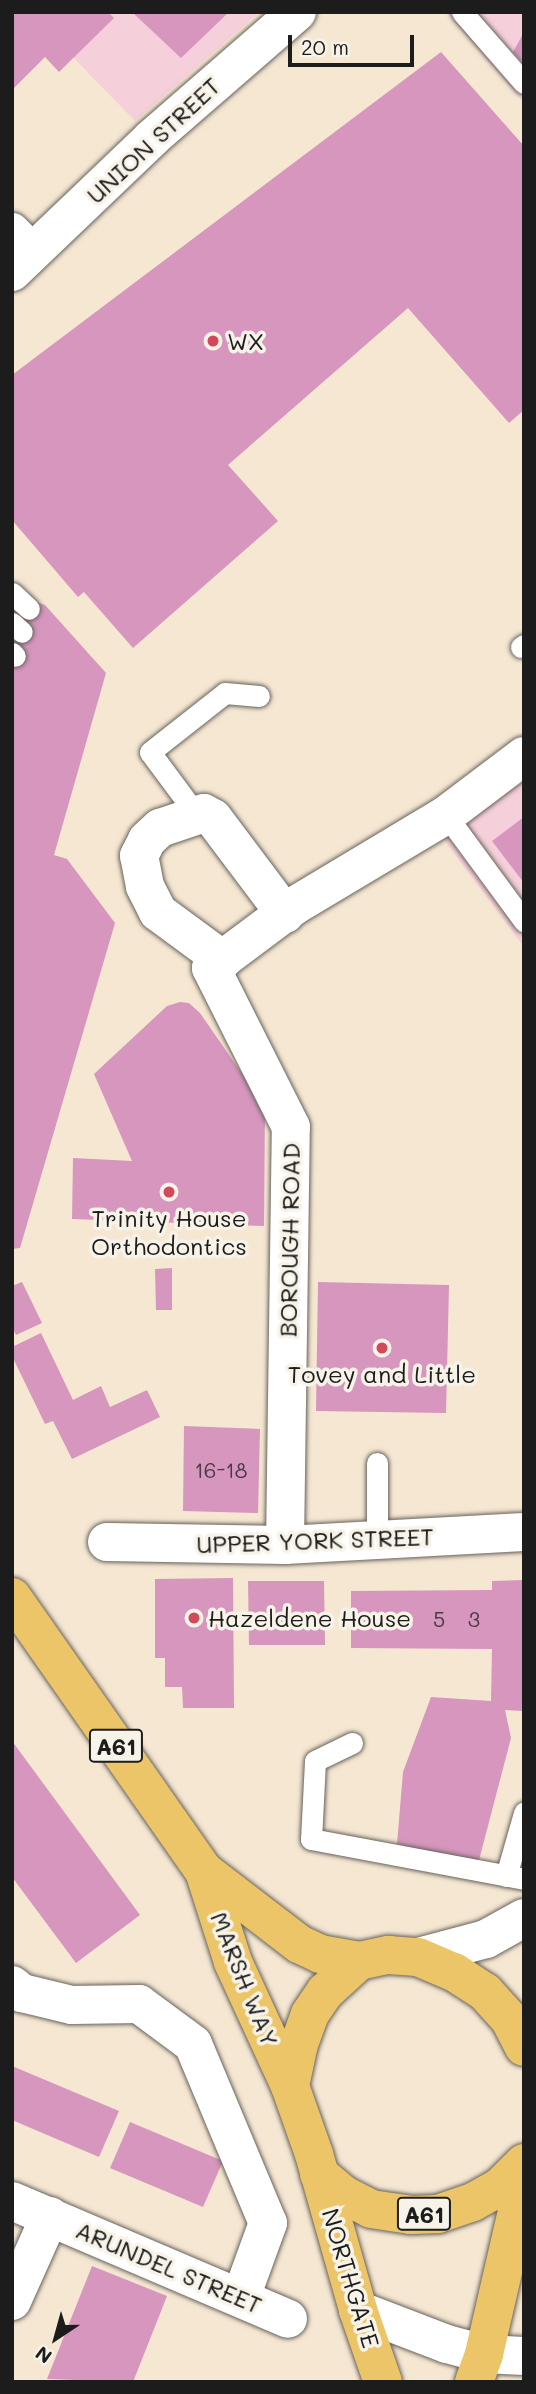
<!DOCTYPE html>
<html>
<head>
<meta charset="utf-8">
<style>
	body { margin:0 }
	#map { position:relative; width:536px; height:2394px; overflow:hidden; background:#f5e7d2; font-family:Mali,sans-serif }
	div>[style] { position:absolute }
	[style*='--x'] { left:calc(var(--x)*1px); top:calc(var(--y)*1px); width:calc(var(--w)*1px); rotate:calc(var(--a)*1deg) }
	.built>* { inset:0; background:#f5cfda }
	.building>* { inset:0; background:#d696be }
	.roads { filter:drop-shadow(0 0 2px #68635c) drop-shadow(0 0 2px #68635c) }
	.service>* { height:21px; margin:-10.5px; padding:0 10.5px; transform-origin:10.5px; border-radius:10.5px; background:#fff }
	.pedestrian>* { height:33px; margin:-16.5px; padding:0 16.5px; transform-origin:16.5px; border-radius:16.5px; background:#fff }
	.minor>* { height:38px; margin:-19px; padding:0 19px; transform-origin:19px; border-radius:19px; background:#fff }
	.tertiary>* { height:38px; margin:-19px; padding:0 19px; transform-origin:19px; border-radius:19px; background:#fff }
	.trunk>* { height:38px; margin:-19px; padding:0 19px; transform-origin:19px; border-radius:19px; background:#edc569 }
	.dots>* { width:19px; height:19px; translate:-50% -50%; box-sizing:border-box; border:4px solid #f7f3e8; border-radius:50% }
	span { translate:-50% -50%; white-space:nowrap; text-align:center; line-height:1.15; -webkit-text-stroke:7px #f7f3e8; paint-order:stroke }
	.number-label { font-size:21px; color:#4a3a44 }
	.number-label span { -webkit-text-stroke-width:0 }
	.shield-label span { padding:2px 5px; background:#f7f3e8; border:2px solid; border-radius:5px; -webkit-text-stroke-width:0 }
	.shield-label { font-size:23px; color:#1c1c1c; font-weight:700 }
	.street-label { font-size:24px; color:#1c1c1c }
	.poi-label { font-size:24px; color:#1c1c1c }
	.left { translate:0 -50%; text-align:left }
	.frame { position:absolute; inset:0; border:14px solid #1c1c1c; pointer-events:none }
	.north { position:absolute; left:21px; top:2303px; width:70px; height:70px; -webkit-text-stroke:5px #f7f3e8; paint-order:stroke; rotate:216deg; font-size:19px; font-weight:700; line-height:28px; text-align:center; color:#1c1c1c }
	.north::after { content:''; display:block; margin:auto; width:24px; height:32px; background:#1c1c1c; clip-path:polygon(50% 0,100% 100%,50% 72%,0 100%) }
	.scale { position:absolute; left:288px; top:35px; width:126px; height:32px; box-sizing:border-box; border:4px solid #1c1c1c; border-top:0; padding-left:9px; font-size:21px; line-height:24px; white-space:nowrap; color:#1c1c1c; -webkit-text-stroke:5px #f7f3e8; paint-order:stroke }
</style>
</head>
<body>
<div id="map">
	<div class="built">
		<i style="clip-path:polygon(29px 12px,259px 12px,135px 121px)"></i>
		<i style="clip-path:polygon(446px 12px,524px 12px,524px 103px)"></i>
		<i style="clip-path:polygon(524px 775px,524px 947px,440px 834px)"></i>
	</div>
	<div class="building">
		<i style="clip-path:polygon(12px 12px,108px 12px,114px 18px,59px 72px,45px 57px,12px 90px)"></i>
		<i style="clip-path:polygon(132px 12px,229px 12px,181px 58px)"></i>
		<i style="clip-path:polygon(524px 32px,524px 64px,513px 52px)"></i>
		<i style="clip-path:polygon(441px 52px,524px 146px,524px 410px,509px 423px,408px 308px,228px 465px,278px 521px,133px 648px,84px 592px,78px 597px,12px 520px,12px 375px)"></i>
		<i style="clip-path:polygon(27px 599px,45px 605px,106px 673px,54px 855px,67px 859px,115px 923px,20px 1248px,12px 1249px,12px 651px)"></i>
		<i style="clip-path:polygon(524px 817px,524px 883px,492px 841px)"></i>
		<i style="clip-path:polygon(180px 1002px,189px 1003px,200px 1013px,265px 1107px,264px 1226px,72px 1219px,73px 1158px,132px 1161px,94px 1074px,167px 1006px)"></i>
		<i style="clip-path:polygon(172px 1268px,172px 1310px,156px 1310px,155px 1269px)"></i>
		<i style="clip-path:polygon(22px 1282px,42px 1323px,16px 1335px,12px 1327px,12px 1286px)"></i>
		<i style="clip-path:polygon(318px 1282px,449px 1285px,446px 1413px,316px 1411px)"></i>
		<i style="clip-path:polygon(41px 1333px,73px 1400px,101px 1386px,110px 1407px,147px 1390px,160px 1417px,72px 1459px,53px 1421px,45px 1424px,12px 1356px,12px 1347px)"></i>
		<i style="clip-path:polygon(184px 1426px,260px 1429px,258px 1513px,183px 1511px)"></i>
		<i style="clip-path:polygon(233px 1578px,234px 1708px,183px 1708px,182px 1687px,165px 1687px,165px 1658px,155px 1658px,155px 1579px)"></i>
		<i style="clip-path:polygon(524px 1580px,524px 1711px,505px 1710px,511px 1738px,478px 1864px,397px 1844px,403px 1772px,431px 1697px,491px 1701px,492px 1649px,351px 1648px,351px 1591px,492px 1590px,492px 1581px)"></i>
		<i style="clip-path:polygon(248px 1581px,324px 1581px,325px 1645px,249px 1645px)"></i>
		<i style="clip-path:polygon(12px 1741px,140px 1915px,76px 1963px,12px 1877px)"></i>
		<i style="clip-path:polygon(12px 2066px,119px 2111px,99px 2157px,12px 2120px)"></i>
		<i style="clip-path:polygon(130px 2122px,223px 2161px,203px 2207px,110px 2168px)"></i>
		<i style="clip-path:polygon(92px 2266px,167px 2296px,133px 2382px,47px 2379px)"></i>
	</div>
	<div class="roads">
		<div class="service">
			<i style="--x:462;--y:12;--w:94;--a:48.9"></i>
			<i style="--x:12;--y:593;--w:23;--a:43"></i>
			<i style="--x:12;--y:623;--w:13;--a:42"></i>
			<i style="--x:521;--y:647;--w:4;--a:-34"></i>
			<i style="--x:12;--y:653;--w:4;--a:45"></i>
			<i style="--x:196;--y:814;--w:77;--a:-126.6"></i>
			<i style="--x:150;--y:752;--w:95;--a:-38.2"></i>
			<i style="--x:225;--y:693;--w:34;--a:5"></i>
			<i style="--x:446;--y:815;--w:132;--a:53.7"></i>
			<i style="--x:377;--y:1463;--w:77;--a:90"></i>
			<i style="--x:352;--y:1743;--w:41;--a:154.1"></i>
			<i style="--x:315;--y:1761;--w:78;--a:92.9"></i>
			<i style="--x:311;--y:1839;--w:217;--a:10.6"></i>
			<i style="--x:506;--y:1876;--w:66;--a:-74.1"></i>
		</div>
		<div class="pedestrian">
			<i style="--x:12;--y:229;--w:31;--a:45"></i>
		</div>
		<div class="minor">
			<i style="--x:12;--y:272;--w:194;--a:-43.7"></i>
			<i style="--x:152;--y:138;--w:192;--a:-41"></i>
			<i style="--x:223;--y:960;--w:81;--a:-143.6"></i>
			<i style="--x:158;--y:912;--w:29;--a:-117"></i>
			<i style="--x:145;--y:886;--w:31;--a:-101"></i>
			<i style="--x:139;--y:856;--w:18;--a:-63"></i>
			<i style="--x:147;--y:840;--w:18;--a:-43"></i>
			<i style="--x:160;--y:828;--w:46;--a:-18.8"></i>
			<i style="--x:204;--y:813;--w:10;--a:29"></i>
			<i style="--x:213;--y:818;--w:120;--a:53.1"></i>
			<i style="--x:107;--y:1542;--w:178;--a:1"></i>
			<i style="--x:285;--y:1545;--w:239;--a:-3.1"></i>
			<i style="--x:285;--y:1545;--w:418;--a:-89.2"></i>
			<i style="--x:291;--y:1127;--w:178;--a:-116.7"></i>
			<i style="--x:211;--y:968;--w:104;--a:-36.8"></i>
			<i style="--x:294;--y:906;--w:177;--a:-30.9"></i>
			<i style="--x:446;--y:815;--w:98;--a:-37.1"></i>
			<i style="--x:12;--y:1985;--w:13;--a:39"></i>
			<i style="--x:22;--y:1993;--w:51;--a:13.5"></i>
			<i style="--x:72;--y:2005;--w:67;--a:-0.9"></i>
			<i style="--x:139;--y:2004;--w:67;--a:36.5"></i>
			<i style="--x:193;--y:2044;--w:194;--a:67.3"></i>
			<i style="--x:268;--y:2223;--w:79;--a:110"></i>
			<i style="--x:12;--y:2201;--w:300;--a:23.1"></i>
			<i style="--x:12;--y:2301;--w:93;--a:-65.9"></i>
			<i style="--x:358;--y:2310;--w:95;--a:20.9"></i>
			<i style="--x:447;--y:2344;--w:38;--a:15"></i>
			<i style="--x:484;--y:2354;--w:40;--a:2.9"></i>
		</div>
		<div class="tertiary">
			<i style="--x:418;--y:1957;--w:70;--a:-14.8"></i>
			<i style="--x:486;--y:1939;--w:43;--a:-28.9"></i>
		</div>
		<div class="trunk">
			<i style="--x:12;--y:1597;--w:335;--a:55"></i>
			<i style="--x:204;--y:1871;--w:120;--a:37.5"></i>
			<i style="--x:299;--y:1944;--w:23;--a:25"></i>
			<i style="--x:320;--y:1954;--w:40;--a:10"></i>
			<i style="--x:204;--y:1871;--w:96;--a:72.3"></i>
			<i style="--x:233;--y:1962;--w:136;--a:65.3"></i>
			<i style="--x:290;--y:2086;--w:72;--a:70.6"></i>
			<i style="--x:314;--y:2154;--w:162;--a:74.2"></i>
			<i style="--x:358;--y:2310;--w:76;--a:70.9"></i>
			<i style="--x:290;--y:2086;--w:40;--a:-78"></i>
			<i style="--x:298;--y:2047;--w:35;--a:-70"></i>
			<i style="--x:310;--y:2014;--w:27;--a:-56"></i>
			<i style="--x:325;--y:1992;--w:46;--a:-42.4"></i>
			<i style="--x:359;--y:1961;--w:30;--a:-12"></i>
			<i style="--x:388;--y:1955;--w:30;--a:4"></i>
			<i style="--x:418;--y:1957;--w:39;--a:23"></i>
			<i style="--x:454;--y:1972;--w:37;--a:33"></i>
			<i style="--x:485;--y:1992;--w:38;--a:48"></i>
			<i style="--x:510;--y:2020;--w:30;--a:63"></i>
			<i style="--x:319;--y:2174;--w:33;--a:40"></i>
			<i style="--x:344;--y:2195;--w:30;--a:27"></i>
			<i style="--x:371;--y:2209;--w:40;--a:8.5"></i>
			<i style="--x:411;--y:2215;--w:27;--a:-2"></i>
			<i style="--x:438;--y:2214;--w:37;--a:-19"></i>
			<i style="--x:473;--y:2202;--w:31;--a:-29"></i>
			<i style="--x:500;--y:2187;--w:34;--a:-45"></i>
			<i style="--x:474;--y:2382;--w:30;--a:-70"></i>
			<i style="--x:484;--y:2354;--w:178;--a:-77"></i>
		</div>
	</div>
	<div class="dots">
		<i style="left:213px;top:341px;background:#d1495b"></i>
		<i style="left:169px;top:1192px;background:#d1495b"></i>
		<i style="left:382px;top:1348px;background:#d1495b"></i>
		<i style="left:194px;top:1618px;background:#d1495b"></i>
	</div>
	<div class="number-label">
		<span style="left:221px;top:1470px">16-18</span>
		<span style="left:439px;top:1619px">5</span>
		<span style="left:474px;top:1619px">3</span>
	</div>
	<div class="shield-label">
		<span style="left:116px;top:1746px">A61</span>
		<span style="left:424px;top:2214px">A61</span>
	</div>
	<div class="street-label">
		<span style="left:153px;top:140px;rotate:-43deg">UNION STREET</span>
		<span style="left:289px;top:1240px;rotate:-89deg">BOROUGH ROAD</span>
		<span style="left:315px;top:1540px;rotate:-2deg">UPPER YORK STREET</span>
		<span style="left:245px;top:1979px;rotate:68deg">MARSH WAY</span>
		<span style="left:169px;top:2267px;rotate:23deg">ARUNDEL STREET</span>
		<span style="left:351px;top:2278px;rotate:73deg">NORTHGATE</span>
	</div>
	<div class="poi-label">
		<span class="left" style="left:227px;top:341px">WX</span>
		<span style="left:169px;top:1232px">Trinity House<br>Orthodontics</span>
		<span style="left:382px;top:1374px">Tovey and Little</span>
		<span class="left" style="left:208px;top:1618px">Hazeldene House</span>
	</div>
	<div class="frame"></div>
	<div class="north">N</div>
	<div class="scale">20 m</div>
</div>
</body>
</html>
